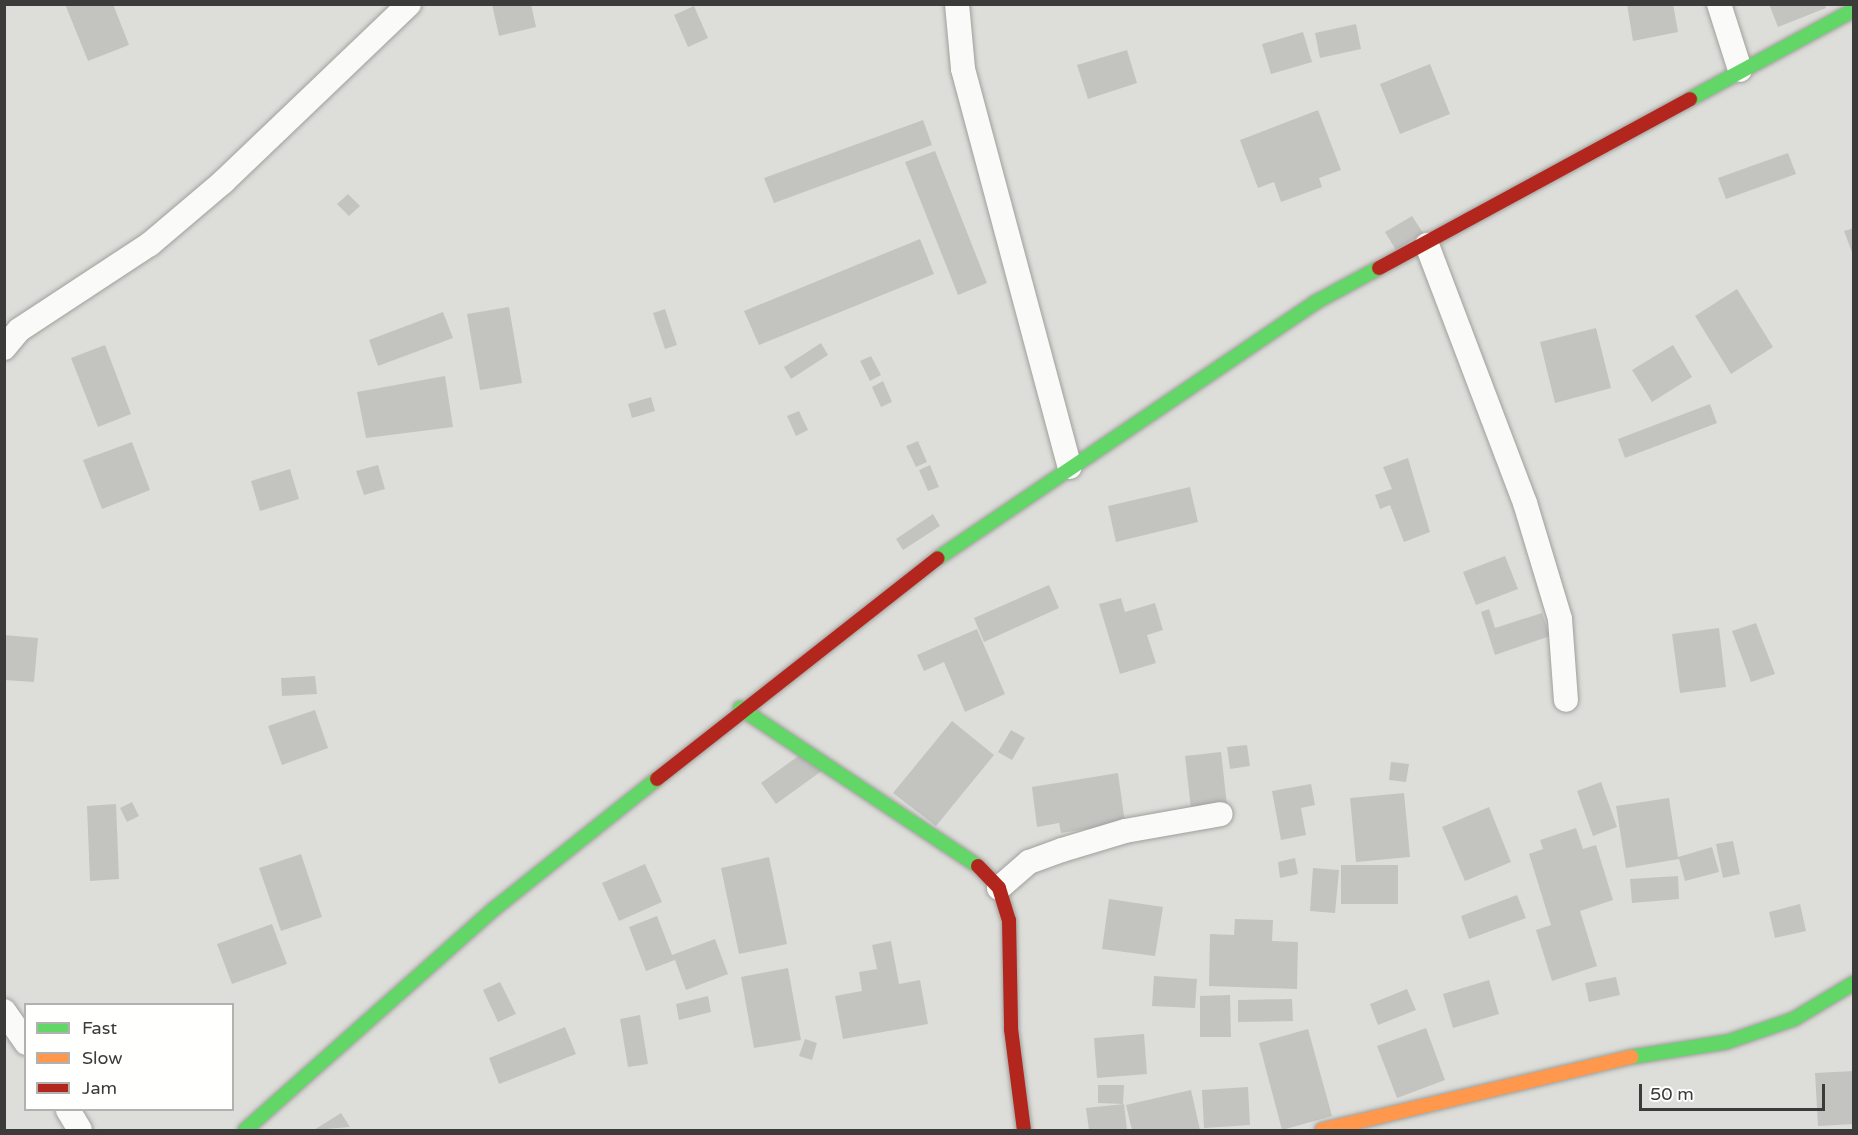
<!DOCTYPE html>
<html>
<head>
<meta charset="utf-8">
<style>
	body { margin:0 }
	#map { position:relative; width:1858px; height:1135px; overflow:hidden; background:#ddded9; font-family:"Varela Round",sans-serif }
	div>[style] { position:absolute }
	[style*='--x'] { left:calc(var(--x)*1px); top:calc(var(--y)*1px); width:calc(var(--w)*1px); rotate:calc(var(--a)*1deg) }
	.building>* { inset:0; background:#c3c4c0 }
	.roads { filter:drop-shadow(0 0 2px #9f9f9c) drop-shadow(0 0 2px #9f9f9c) }
	.street>* { height:24px; margin:-12px; padding:0 12px; transform-origin:12px; border-radius:12px; background:#fafaf9 }
	.fast>* { height:14px; margin:-7px; padding:0 7px; transform-origin:7px; border-radius:7px; background:#63d668 }
	.slow>* { height:14px; margin:-7px; padding:0 7px; transform-origin:7px; border-radius:7px; background:#ff974d }
	.jam>* { height:14px; margin:-7px; padding:0 7px; transform-origin:7px; border-radius:7px; background:#b3261e }
	span { translate:-50% -50%; white-space:nowrap; text-align:center; line-height:1.15; -webkit-text-stroke:6px #fffffe; paint-order:stroke }
	.frame { position:absolute; inset:0; border:6px solid #3b3c39; pointer-events:none }
	.legend { position:absolute; left:24px; top:1003px; width:210px; height:108px; box-sizing:border-box; background:#fffffe; border:2px solid #b1b1af; margin:0; padding:8px 10px; list-style:none; font-size:18px; color:#3b3c39 }
	.legend li { display:flex; align-items:center; gap:12px; height:30px }
	.legend b { width:30px; border:2px solid #b1b1af }
	.scale { position:absolute; left:1639px; top:1084px; width:186px; height:27px; box-sizing:border-box; border:3px solid #3b3c39; border-top:0; padding-left:8px; font-size:18px; line-height:21px; white-space:nowrap; color:#3b3c39; -webkit-text-stroke:4px #fffffe; paint-order:stroke }
</style>
</head>
<body>
<div id="map">
	<div class="building">
		<i style="clip-path:polygon(65px 4px,113px 4px,129px 45px,88px 61px)"></i>
		<i style="clip-path:polygon(492px 4px,531px 4px,536px 27px,499px 36px)"></i>
		<i style="clip-path:polygon(1627px 4px,1673px 4px,1678px 32px,1633px 41px)"></i>
		<i style="clip-path:polygon(1769px 4px,1825px 4px,1826px 8px,1778px 27px)"></i>
		<i style="clip-path:polygon(694px 6px,708px 38px,688px 47px,674px 15px)"></i>
		<i style="clip-path:polygon(1356px 24px,1361px 49px,1320px 58px,1315px 33px)"></i>
		<i style="clip-path:polygon(1303px 32px,1312px 62px,1271px 74px,1262px 44px)"></i>
		<i style="clip-path:polygon(1127px 50px,1137px 83px,1088px 99px,1077px 65px)"></i>
		<i style="clip-path:polygon(1430px 64px,1450px 114px,1400px 134px,1380px 84px)"></i>
		<i style="clip-path:polygon(1318px 110px,1341px 170px,1319px 178px,1322px 187px,1281px 202px,1274px 182px,1258px 188px,1240px 140px)"></i>
		<i style="clip-path:polygon(923px 120px,932px 145px,774px 203px,764px 178px)"></i>
		<i style="clip-path:polygon(935px 151px,987px 283px,958px 295px,905px 162px)"></i>
		<i style="clip-path:polygon(1788px 153px,1796px 174px,1726px 199px,1718px 178px)"></i>
		<i style="clip-path:polygon(348px 194px,360px 206px,349px 216px,337px 204px)"></i>
		<i style="clip-path:polygon(1412px 216px,1423px 233px,1396px 250px,1385px 232px)"></i>
		<i style="clip-path:polygon(1854px 228px,1854px 255px,1853px 255px,1844px 231px)"></i>
		<i style="clip-path:polygon(920px 239px,934px 274px,759px 345px,744px 311px)"></i>
		<i style="clip-path:polygon(1737px 289px,1773px 347px,1731px 374px,1695px 316px)"></i>
		<i style="clip-path:polygon(509px 307px,522px 383px,480px 390px,467px 314px)"></i>
		<i style="clip-path:polygon(665px 309px,677px 345px,665px 349px,653px 313px)"></i>
		<i style="clip-path:polygon(443px 312px,453px 338px,378px 366px,369px 340px)"></i>
		<i style="clip-path:polygon(1596px 328px,1611px 388px,1555px 403px,1540px 342px)"></i>
		<i style="clip-path:polygon(821px 343px,828px 355px,791px 379px,784px 367px)"></i>
		<i style="clip-path:polygon(105px 345px,131px 414px,98px 427px,71px 358px)"></i>
		<i style="clip-path:polygon(1673px 345px,1692px 377px,1652px 402px,1632px 370px)"></i>
		<i style="clip-path:polygon(871px 356px,881px 375px,870px 381px,860px 361px)"></i>
		<i style="clip-path:polygon(445px 376px,453px 427px,366px 438px,357px 392px)"></i>
		<i style="clip-path:polygon(883px 381px,892px 402px,881px 407px,872px 387px)"></i>
		<i style="clip-path:polygon(651px 397px,655px 411px,632px 418px,628px 404px)"></i>
		<i style="clip-path:polygon(1710px 404px,1717px 423px,1625px 458px,1618px 439px)"></i>
		<i style="clip-path:polygon(799px 411px,808px 430px,796px 436px,787px 416px)"></i>
		<i style="clip-path:polygon(918px 441px,927px 462px,916px 467px,906px 446px)"></i>
		<i style="clip-path:polygon(132px 442px,150px 490px,102px 509px,83px 460px)"></i>
		<i style="clip-path:polygon(1408px 458px,1430px 532px,1404px 542px,1390px 505px,1380px 509px,1375px 495px,1392px 489px,1383px 467px)"></i>
		<i style="clip-path:polygon(378px 465px,385px 489px,364px 495px,356px 471px)"></i>
		<i style="clip-path:polygon(930px 465px,939px 487px,928px 491px,919px 470px)"></i>
		<i style="clip-path:polygon(290px 469px,299px 499px,260px 511px,251px 481px)"></i>
		<i style="clip-path:polygon(1190px 487px,1198px 522px,1116px 542px,1108px 506px)"></i>
		<i style="clip-path:polygon(933px 514px,940px 526px,903px 550px,896px 539px)"></i>
		<i style="clip-path:polygon(1505px 556px,1518px 589px,1476px 605px,1463px 572px)"></i>
		<i style="clip-path:polygon(1049px 585px,1059px 608px,984px 642px,974px 618px)"></i>
		<i style="clip-path:polygon(1121px 598px,1125px 612px,1155px 603px,1163px 630px,1147px 635px,1156px 663px,1120px 674px,1099px 604px)"></i>
		<i style="clip-path:polygon(1489px 609px,1495px 628px,1542px 613px,1550px 636px,1495px 655px,1481px 612px)"></i>
		<i style="clip-path:polygon(1756px 623px,1775px 674px,1751px 682px,1732px 631px)"></i>
		<i style="clip-path:polygon(1719px 628px,1726px 687px,1680px 693px,1672px 634px)"></i>
		<i style="clip-path:polygon(977px 629px,1005px 694px,965px 712px,944px 662px,924px 671px,917px 655px)"></i>
		<i style="clip-path:polygon(4px 635px,38px 638px,34px 682px,4px 680px)"></i>
		<i style="clip-path:polygon(315px 676px,317px 694px,282px 696px,281px 678px)"></i>
		<i style="clip-path:polygon(315px 710px,328px 748px,282px 765px,268px 726px)"></i>
		<i style="clip-path:polygon(952px 721px,994px 755px,936px 826px,893px 793px)"></i>
		<i style="clip-path:polygon(1011px 730px,1025px 738px,1012px 760px,998px 752px)"></i>
		<i style="clip-path:polygon(1247px 745px,1250px 766px,1230px 769px,1227px 747px)"></i>
		<i style="clip-path:polygon(808px 749px,823px 770px,776px 804px,761px 783px)"></i>
		<i style="clip-path:polygon(1221px 752px,1227px 805px,1191px 809px,1185px 756px)"></i>
		<i style="clip-path:polygon(1391px 762px,1409px 764px,1406px 782px,1389px 780px)"></i>
		<i style="clip-path:polygon(1118px 773px,1125px 823px,1061px 833px,1059px 823px,1037px 827px,1032px 787px)"></i>
		<i style="clip-path:polygon(1601px 782px,1617px 827px,1593px 836px,1577px 791px)"></i>
		<i style="clip-path:polygon(1311px 784px,1315px 805px,1301px 808px,1306px 835px,1281px 840px,1272px 791px)"></i>
		<i style="clip-path:polygon(1404px 793px,1410px 857px,1356px 862px,1350px 798px)"></i>
		<i style="clip-path:polygon(1669px 798px,1678px 857px,1712px 847px,1719px 872px,1685px 881px,1679px 859px,1626px 868px,1616px 806px)"></i>
		<i style="clip-path:polygon(132px 802px,139px 816px,127px 822px,120px 808px)"></i>
		<i style="clip-path:polygon(116px 804px,119px 879px,90px 881px,87px 806px)"></i>
		<i style="clip-path:polygon(1489px 807px,1511px 862px,1465px 881px,1442px 827px)"></i>
		<i style="clip-path:polygon(1576px 828px,1583px 849px,1596px 845px,1613px 900px,1580px 911px,1597px 966px,1552px 981px,1536px 930px,1551px 925px,1529px 854px,1543px 849px,1540px 840px)"></i>
		<i style="clip-path:polygon(1733px 841px,1740px 874px,1723px 878px,1716px 844px)"></i>
		<i style="clip-path:polygon(301px 854px,322px 917px,281px 931px,259px 868px)"></i>
		<i style="clip-path:polygon(769px 857px,787px 944px,739px 954px,721px 868px)"></i>
		<i style="clip-path:polygon(1295px 858px,1298px 874px,1280px 878px,1278px 862px)"></i>
		<i style="clip-path:polygon(645px 864px,662px 902px,619px 921px,602px 883px)"></i>
		<i style="clip-path:polygon(1341px 865px,1398px 865px,1398px 904px,1341px 904px)"></i>
		<i style="clip-path:polygon(1313px 868px,1339px 870px,1335px 913px,1310px 911px)"></i>
		<i style="clip-path:polygon(1678px 876px,1679px 899px,1632px 903px,1630px 879px)"></i>
		<i style="clip-path:polygon(1517px 895px,1526px 918px,1469px 939px,1461px 916px)"></i>
		<i style="clip-path:polygon(1109px 899px,1163px 907px,1155px 956px,1102px 949px)"></i>
		<i style="clip-path:polygon(1800px 904px,1806px 931px,1775px 938px,1769px 912px)"></i>
		<i style="clip-path:polygon(657px 916px,672px 955px,715px 939px,728px 974px,686px 990px,675px 960px,646px 971px,629px 927px)"></i>
		<i style="clip-path:polygon(1235px 919px,1273px 920px,1272px 941px,1298px 942px,1297px 989px,1209px 986px,1210px 934px,1234px 935px)"></i>
		<i style="clip-path:polygon(272px 924px,287px 964px,232px 984px,217px 944px)"></i>
		<i style="clip-path:polygon(891px 941px,899px 984px,920px 980px,928px 1024px,843px 1039px,835px 996px,862px 991px,859px 972px,877px 969px,872px 945px)"></i>
		<i style="clip-path:polygon(788px 968px,801px 1040px,754px 1048px,741px 977px)"></i>
		<i style="clip-path:polygon(1154px 976px,1197px 979px,1195px 1008px,1152px 1006px)"></i>
		<i style="clip-path:polygon(1616px 977px,1620px 995px,1589px 1002px,1585px 983px)"></i>
		<i style="clip-path:polygon(1489px 980px,1499px 1014px,1453px 1028px,1443px 994px)"></i>
		<i style="clip-path:polygon(500px 982px,516px 1014px,498px 1022px,483px 990px)"></i>
		<i style="clip-path:polygon(1407px 989px,1416px 1010px,1378px 1025px,1370px 1004px)"></i>
		<i style="clip-path:polygon(1230px 995px,1231px 1037px,1200px 1037px,1200px 996px)"></i>
		<i style="clip-path:polygon(708px 996px,711px 1012px,679px 1020px,676px 1004px)"></i>
		<i style="clip-path:polygon(1292px 999px,1293px 1021px,1238px 1022px,1238px 1000px)"></i>
		<i style="clip-path:polygon(640px 1015px,648px 1064px,628px 1067px,620px 1019px)"></i>
		<i style="clip-path:polygon(565px 1027px,576px 1054px,499px 1084px,489px 1058px)"></i>
		<i style="clip-path:polygon(1426px 1028px,1445px 1080px,1397px 1098px,1377px 1046px)"></i>
		<i style="clip-path:polygon(1308px 1029px,1332px 1116px,1282px 1130px,1259px 1043px)"></i>
		<i style="clip-path:polygon(1144px 1034px,1147px 1074px,1097px 1078px,1094px 1038px)"></i>
		<i style="clip-path:polygon(805px 1039px,817px 1043px,812px 1060px,799px 1056px)"></i>
		<i style="clip-path:polygon(1854px 1071px,1854px 1124px,1818px 1126px,1815px 1073px)"></i>
		<i style="clip-path:polygon(1098px 1085px,1124px 1085px,1123px 1104px,1098px 1103px)"></i>
		<i style="clip-path:polygon(1248px 1087px,1250px 1125px,1204px 1128px,1202px 1090px)"></i>
		<i style="clip-path:polygon(1191px 1090px,1200px 1130px,1132px 1130px,1126px 1105px)"></i>
		<i style="clip-path:polygon(1124px 1104px,1127px 1130px,1089px 1130px,1086px 1108px)"></i>
		<i style="clip-path:polygon(341px 1113px,350px 1127px,314px 1130px)"></i>
	</div>
	<div class="roads">
		<div class="street">
			<i style="--x:957;--y:4;--w:65;--a:84.7"></i>
			<i style="--x:963;--y:69;--w:412;--a:75"></i>
			<i style="--x:1719;--y:4;--w:69;--a:72.3"></i>
			<i style="--x:1427;--y:245;--w:276;--a:69.2"></i>
			<i style="--x:1525;--y:503;--w:121;--a:73.2"></i>
			<i style="--x:1560;--y:619;--w:81;--a:85.8"></i>
			<i style="--x:4;--y:348;--w:23;--a:-50"></i>
			<i style="--x:19;--y:330;--w:157;--a:-33.3"></i>
			<i style="--x:150;--y:244;--w:96;--a:-40.3"></i>
			<i style="--x:223;--y:182;--w:257;--a:-43.7"></i>
			<i style="--x:999;--y:888;--w:40;--a:-41"></i>
			<i style="--x:1029;--y:862;--w:35;--a:-20"></i>
			<i style="--x:1062;--y:850;--w:66;--a:-16.8"></i>
			<i style="--x:1125;--y:831;--w:97;--a:-10"></i>
			<i style="--x:4;--y:1011;--w:39;--a:55"></i>
			<i style="--x:68;--y:1110;--w:23;--a:59"></i>
		</div>
		<div class="fast">
			<i style="--x:1690;--y:99;--w:187;--a:-28.5"></i>
			<i style="--x:938;--y:558;--w:457;--a:-34.1"></i>
			<i style="--x:1316;--y:302;--w:72;--a:-28.4"></i>
			<i style="--x:740;--y:708;--w:286;--a:33.6"></i>
			<i style="--x:1631;--y:1057;--w:97;--a:-8.9"></i>
			<i style="--x:1727;--y:1042;--w:71;--a:-18.9"></i>
			<i style="--x:1794;--y:1019;--w:70;--a:-31"></i>
			<i style="--x:245;--y:1130;--w:333;--a:-41.6"></i>
			<i style="--x:494;--y:909;--w:208;--a:-38.6"></i>
		</div>
		<div class="slow">
			<i style="--x:1322;--y:1130;--w:318;--a:-13.3"></i>
		</div>
		<div class="jam">
			<i style="--x:1379;--y:268;--w:354;--a:-28.5"></i>
			<i style="--x:657;--y:779;--w:357;--a:-38.2"></i>
			<i style="--x:978;--y:866;--w:30;--a:46"></i>
			<i style="--x:999;--y:888;--w:34;--a:73"></i>
			<i style="--x:1009;--y:920;--w:109;--a:88.9"></i>
			<i style="--x:1011;--y:1029;--w:102;--a:82.7"></i>
		</div>
	</div>
	<div class="frame"></div>
	<ul class="legend">
	<li><b style="height:8px;background:#63d668"></b>Fast</li>
	<li><b style="height:8px;background:#ff974d"></b>Slow</li>
	<li><b style="height:8px;background:#b3261e"></b>Jam</li>
	</ul>
	<div class="scale">50 m</div>
</div>
</body>
</html>
